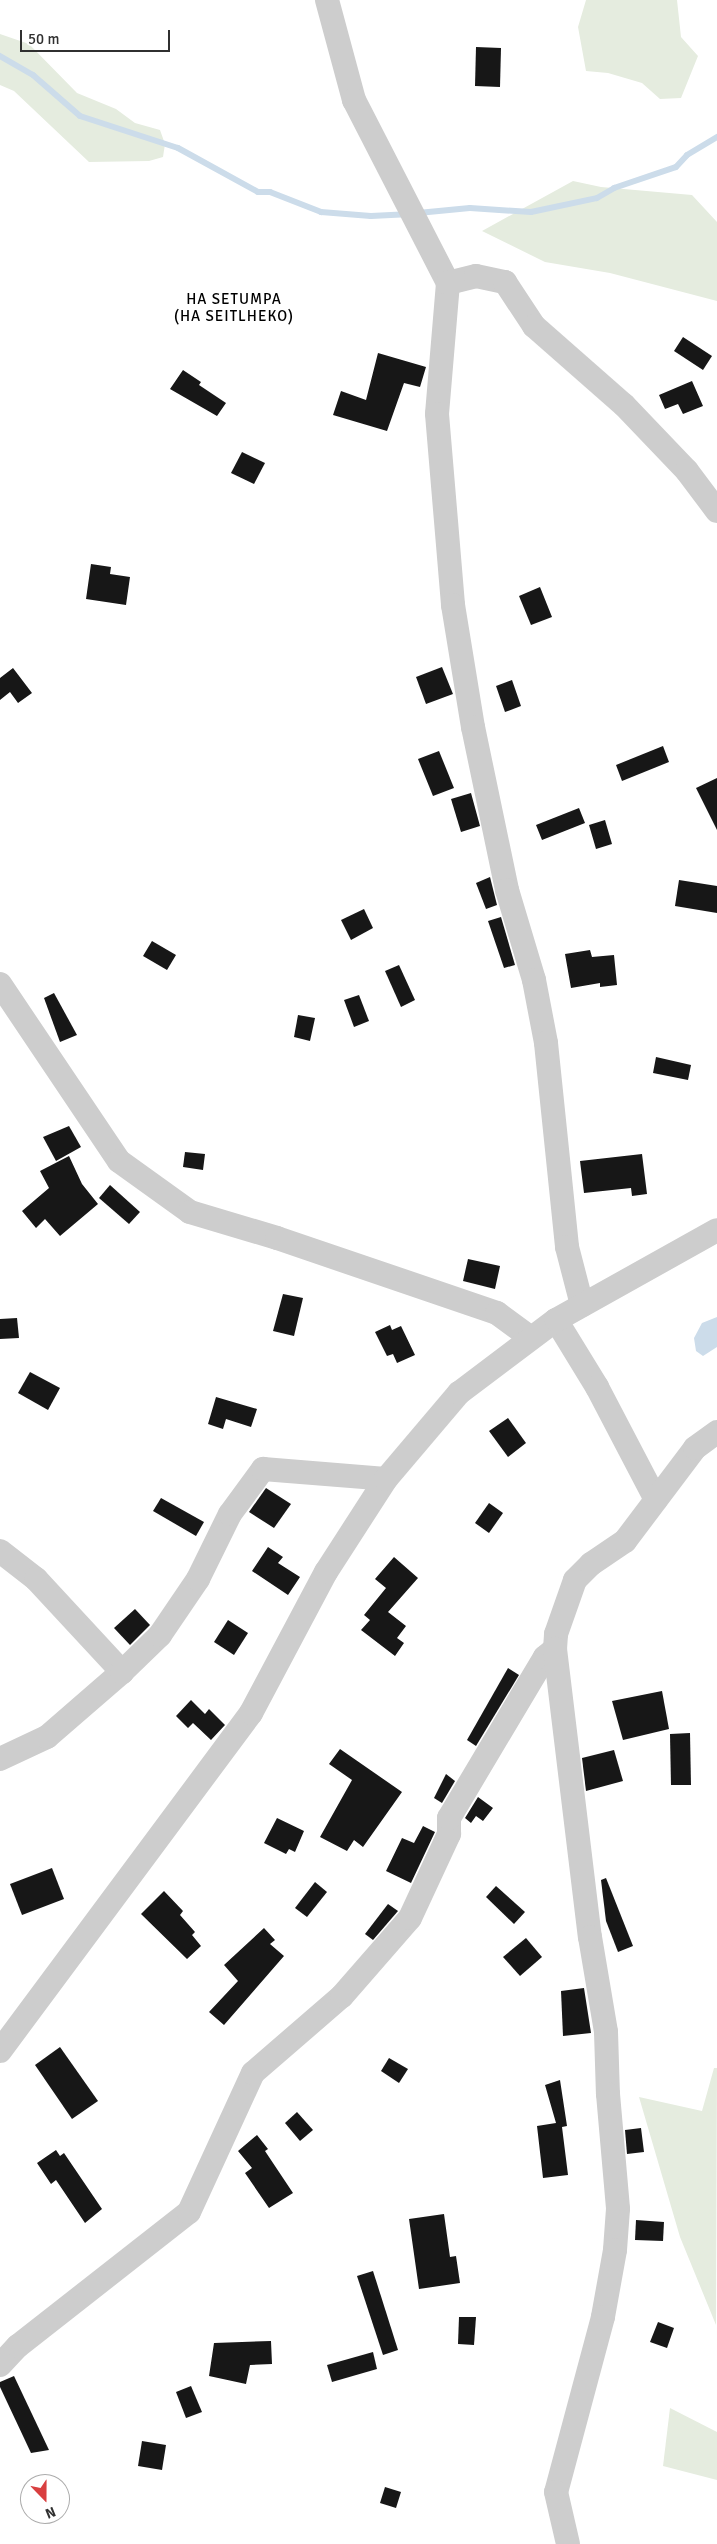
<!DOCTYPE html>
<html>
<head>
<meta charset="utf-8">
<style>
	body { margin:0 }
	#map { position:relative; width:717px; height:2544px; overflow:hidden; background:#fff; font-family:Signika,sans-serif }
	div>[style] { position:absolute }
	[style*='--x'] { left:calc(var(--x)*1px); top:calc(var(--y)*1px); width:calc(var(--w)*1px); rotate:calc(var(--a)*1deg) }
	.green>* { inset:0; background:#e5ecdf }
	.water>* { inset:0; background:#ccdcea }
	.stream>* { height:6px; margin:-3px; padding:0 3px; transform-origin:3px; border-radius:3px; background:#ccdcea }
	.building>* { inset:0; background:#171717 }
	.minor>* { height:24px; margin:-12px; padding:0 12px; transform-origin:12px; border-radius:12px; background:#cdcdcd }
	span { translate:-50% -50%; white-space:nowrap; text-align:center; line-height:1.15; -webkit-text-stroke:5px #fff; paint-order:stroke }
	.neighbourhood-label { font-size:15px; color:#000; letter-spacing:1px }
	.north { position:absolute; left:20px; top:2474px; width:50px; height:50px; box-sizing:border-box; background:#fff; border:1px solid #acacac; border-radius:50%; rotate:158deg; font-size:14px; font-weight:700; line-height:20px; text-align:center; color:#303030 }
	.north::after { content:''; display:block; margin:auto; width:18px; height:22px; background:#d93f40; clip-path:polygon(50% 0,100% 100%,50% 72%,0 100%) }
	.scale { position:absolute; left:20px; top:30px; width:150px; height:22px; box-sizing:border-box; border:2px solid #303030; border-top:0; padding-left:6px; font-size:15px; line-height:18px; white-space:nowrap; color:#303030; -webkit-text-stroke:4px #fff; paint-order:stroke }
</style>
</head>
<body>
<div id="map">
	<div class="green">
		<i style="clip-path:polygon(586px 0,677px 0,681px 37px,698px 56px,681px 98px,660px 99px,642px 83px,608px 73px,586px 71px,578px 27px)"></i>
		<i style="clip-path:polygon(0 34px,29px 44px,77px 93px,116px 109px,135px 123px,160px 130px,165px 144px,163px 157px,149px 161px,89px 162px,14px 91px,0 85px)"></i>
		<i style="clip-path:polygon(573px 181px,601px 187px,692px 195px,717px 222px,717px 301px,610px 273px,545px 262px,482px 231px)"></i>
		<i style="clip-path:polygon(714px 2068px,717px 2068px,716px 2325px,680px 2237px,639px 2097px,702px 2111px)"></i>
		<i style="clip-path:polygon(670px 2408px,717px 2432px,717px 2480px,663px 2466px)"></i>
	</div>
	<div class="water">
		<i style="clip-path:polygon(717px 1317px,717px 1347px,703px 1356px,696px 1351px,694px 1338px,702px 1323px)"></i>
	</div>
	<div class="stream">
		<i style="--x:0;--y:56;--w:38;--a:30"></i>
		<i style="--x:33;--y:75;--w:62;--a:41.1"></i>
		<i style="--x:80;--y:116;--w:103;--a:18.1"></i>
		<i style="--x:178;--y:148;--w:91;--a:28.8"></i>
		<i style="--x:258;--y:192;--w:12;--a:0"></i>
		<i style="--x:270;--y:192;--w:55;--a:21.4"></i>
		<i style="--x:321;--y:212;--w:50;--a:4.6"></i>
		<i style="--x:371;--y:216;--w:35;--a:-3"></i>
		<i style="--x:418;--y:213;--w:52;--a:-5.5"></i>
		<i style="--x:470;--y:208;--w:61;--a:3.8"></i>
		<i style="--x:531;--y:212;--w:67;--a:-12"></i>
		<i style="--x:597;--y:198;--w:20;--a:-30"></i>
		<i style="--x:614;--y:188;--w:65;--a:-18.7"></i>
		<i style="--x:676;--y:167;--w:16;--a:-47"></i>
		<i style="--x:687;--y:155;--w:35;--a:-31"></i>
	</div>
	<div class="building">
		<i style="clip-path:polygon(476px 47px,501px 48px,500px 87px,475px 86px)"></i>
		<i style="clip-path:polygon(683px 337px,712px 356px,703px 370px,674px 351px)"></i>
		<i style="clip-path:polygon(378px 353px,426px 367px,420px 387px,404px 383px,387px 431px,333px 415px,341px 391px,366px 400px)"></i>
		<i style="clip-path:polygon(183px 370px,201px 382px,199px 385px,226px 403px,217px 416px,170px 389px)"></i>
		<i style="clip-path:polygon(692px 381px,703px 406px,683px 414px,678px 404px,665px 409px,659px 395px)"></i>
		<i style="clip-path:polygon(242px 452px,265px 463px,254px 484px,231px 473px)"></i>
		<i style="clip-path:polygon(91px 564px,111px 567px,110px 574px,130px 577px,126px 605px,86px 599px)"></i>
		<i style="clip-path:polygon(540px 587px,552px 617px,531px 625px,519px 596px)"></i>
		<i style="clip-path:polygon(442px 667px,453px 694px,426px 704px,416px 677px)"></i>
		<i style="clip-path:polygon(13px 668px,32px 693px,18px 703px,10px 692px,0 700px,0 678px)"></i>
		<i style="clip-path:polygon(512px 680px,521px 706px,505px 712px,496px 686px)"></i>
		<i style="clip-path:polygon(663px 746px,669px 762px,622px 781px,616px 765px)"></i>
		<i style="clip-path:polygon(439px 751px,454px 788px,433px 796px,418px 759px)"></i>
		<i style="clip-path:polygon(717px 778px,717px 830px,696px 788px)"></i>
		<i style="clip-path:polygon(471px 793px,480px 826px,461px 832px,451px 799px)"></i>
		<i style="clip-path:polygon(579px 808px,585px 823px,542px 840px,536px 825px)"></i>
		<i style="clip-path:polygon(605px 820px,612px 844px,596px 849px,589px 825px)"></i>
		<i style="clip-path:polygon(490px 877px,497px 905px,486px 909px,476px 883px)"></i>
		<i style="clip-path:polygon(679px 880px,717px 886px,717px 913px,675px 906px)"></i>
		<i style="clip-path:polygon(364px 909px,373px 928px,351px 940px,341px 920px)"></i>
		<i style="clip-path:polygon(501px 917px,515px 965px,504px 968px,488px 921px)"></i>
		<i style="clip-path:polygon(152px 941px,176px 955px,167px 970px,143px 956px)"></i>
		<i style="clip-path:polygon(590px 950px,592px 957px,614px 955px,617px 985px,600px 987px,600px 983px,571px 988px,565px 954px)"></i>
		<i style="clip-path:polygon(399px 965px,415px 1000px,401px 1007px,385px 971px)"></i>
		<i style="clip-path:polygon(54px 993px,77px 1035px,60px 1042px,44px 998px)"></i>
		<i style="clip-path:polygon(359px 995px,369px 1021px,354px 1027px,344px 1000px)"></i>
		<i style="clip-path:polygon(298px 1015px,315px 1018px,310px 1041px,294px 1037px)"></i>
		<i style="clip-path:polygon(656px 1057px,691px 1065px,688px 1080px,653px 1073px)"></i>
		<i style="clip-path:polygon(69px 1126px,81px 1147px,56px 1161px,43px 1137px)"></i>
		<i style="clip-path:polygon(185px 1152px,205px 1154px,203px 1170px,183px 1167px)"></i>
		<i style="clip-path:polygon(642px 1154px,647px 1194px,632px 1196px,631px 1188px,584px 1193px,580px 1161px)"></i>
		<i style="clip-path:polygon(69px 1156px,82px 1184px,98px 1204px,60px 1236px,45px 1219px,36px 1228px,22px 1211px,49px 1188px,40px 1171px)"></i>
		<i style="clip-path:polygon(110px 1185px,140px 1212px,129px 1224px,99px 1198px)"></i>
		<i style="clip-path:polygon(468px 1259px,500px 1266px,495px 1289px,463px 1281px)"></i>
		<i style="clip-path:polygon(283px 1294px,303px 1298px,294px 1336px,273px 1331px)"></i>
		<i style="clip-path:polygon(17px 1318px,19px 1338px,0 1339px,0 1319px)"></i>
		<i style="clip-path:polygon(390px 1325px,392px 1330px,401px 1326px,415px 1355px,397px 1363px,393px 1354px,387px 1356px,375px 1332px)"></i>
		<i style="clip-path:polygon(30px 1372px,60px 1388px,48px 1410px,18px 1393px)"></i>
		<i style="clip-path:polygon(216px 1397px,257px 1409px,251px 1427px,226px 1419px,223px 1429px,208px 1424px)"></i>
		<i style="clip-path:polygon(508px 1418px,526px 1443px,508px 1457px,489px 1431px)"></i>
		<i style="clip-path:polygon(266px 1488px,291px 1504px,274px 1528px,249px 1512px)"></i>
		<i style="clip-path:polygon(161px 1498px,204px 1522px,196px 1536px,153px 1511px)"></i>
		<i style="clip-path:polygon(489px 1503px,503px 1513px,489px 1533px,475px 1523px)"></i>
		<i style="clip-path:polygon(268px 1547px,283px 1557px,278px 1563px,300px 1577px,288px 1595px,252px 1571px)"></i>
		<i style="clip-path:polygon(394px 1557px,418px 1578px,388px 1612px,406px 1626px,397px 1638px,404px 1643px,395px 1656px,361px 1630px,370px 1620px,364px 1615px,386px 1588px,375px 1579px)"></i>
		<i style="clip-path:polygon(135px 1609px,150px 1625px,130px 1645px,114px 1628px)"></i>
		<i style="clip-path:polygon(228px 1620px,248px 1633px,234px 1655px,214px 1642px)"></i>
		<i style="clip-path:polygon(508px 1668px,519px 1675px,476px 1746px,467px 1740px)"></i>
		<i style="clip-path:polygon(662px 1691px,669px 1729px,623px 1740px,612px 1701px)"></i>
		<i style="clip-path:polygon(191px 1700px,205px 1714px,209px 1709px,225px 1725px,211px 1740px,193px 1723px,188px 1728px,176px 1716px)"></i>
		<i style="clip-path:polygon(690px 1733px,691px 1785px,671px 1785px,670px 1734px)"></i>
		<i style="clip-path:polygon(340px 1749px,402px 1792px,363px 1847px,354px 1840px,347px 1851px,320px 1837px,352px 1780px,329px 1764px)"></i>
		<i style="clip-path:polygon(614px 1750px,623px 1781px,586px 1791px,582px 1758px)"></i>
		<i style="clip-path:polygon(446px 1774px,455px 1781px,442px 1803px,434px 1798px)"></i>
		<i style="clip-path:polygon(478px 1797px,493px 1808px,483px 1821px,476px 1816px,471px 1823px,465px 1818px)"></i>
		<i style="clip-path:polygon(277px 1818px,304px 1831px,295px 1852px,289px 1849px,286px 1854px,264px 1843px)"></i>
		<i style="clip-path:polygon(423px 1826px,435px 1832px,411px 1883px,386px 1871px,402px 1838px,414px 1843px)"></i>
		<i style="clip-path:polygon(52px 1868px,64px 1899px,22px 1915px,10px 1884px)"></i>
		<i style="clip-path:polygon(606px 1878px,633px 1946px,618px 1952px,606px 1921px,601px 1880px)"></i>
		<i style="clip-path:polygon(315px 1882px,327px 1892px,307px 1917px,295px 1908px)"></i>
		<i style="clip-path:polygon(496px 1886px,525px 1912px,514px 1924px,486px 1897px)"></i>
		<i style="clip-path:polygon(164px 1891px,183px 1911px,180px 1915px,195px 1932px,192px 1935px,201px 1946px,187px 1959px,141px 1914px)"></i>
		<i style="clip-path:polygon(388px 1904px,398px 1911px,373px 1940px,365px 1934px)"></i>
		<i style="clip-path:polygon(264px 1928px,275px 1940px,270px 1944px,284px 1956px,224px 2025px,209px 2012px,238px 1981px,224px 1965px)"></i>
		<i style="clip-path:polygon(526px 1938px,542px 1957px,520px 1976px,503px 1957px)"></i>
		<i style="clip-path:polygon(584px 1988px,591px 2033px,563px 2036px,561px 1991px)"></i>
		<i style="clip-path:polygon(60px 2047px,98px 2101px,72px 2119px,35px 2065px)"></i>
		<i style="clip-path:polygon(389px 2058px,408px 2069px,399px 2083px,381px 2071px)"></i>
		<i style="clip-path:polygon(560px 2080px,567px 2126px,562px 2127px,568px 2175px,543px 2178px,537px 2126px,556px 2123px,545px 2085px)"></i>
		<i style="clip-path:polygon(297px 2112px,313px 2130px,300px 2141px,285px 2123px)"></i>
		<i style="clip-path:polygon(641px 2128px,644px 2152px,627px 2154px,625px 2130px)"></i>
		<i style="clip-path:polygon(257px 2135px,268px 2149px,265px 2151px,293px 2193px,269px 2208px,245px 2173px,252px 2168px,238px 2151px)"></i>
		<i style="clip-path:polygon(56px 2150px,60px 2156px,64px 2153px,102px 2209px,85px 2223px,56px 2180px,51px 2184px,37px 2163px)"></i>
		<i style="clip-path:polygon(444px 2214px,450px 2257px,456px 2256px,460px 2283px,419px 2289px,409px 2219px)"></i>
		<i style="clip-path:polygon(636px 2220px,664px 2222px,663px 2241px,635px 2240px)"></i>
		<i style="clip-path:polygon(373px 2271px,398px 2350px,383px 2355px,357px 2276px)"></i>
		<i style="clip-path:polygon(459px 2317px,476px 2317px,474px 2345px,458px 2344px)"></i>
		<i style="clip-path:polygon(658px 2322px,674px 2328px,667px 2348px,650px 2342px)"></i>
		<i style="clip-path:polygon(271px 2341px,272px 2364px,250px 2365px,246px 2384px,209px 2376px,214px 2343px)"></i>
		<i style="clip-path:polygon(373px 2352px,377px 2369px,332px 2382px,327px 2365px)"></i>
		<i style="clip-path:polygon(14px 2376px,49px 2450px,31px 2453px,0 2387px,0 2382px)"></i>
		<i style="clip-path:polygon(191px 2386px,202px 2412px,186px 2418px,176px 2392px)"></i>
		<i style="clip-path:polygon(142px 2441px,166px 2445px,162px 2470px,138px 2466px)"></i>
		<i style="clip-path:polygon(385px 2487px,401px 2492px,396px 2508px,380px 2503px)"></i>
	</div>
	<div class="minor">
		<i style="--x:327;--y:0;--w:104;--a:74.9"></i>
		<i style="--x:354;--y:100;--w:206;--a:62.8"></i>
		<i style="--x:448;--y:283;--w:131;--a:94.8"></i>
		<i style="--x:437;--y:414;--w:192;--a:85.2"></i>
		<i style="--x:453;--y:605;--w:124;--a:80.7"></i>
		<i style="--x:473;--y:727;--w:167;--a:78.2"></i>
		<i style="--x:507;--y:890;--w:94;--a:73.3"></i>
		<i style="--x:534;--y:980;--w:64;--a:79.2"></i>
		<i style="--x:546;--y:1043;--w:205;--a:84.1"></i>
		<i style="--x:567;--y:1247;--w:60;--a:75.5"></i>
		<i style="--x:448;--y:283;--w:29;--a:-14"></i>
		<i style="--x:476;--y:276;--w:30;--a:12"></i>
		<i style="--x:505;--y:282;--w:53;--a:56.6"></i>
		<i style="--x:534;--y:326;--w:120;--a:41.3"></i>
		<i style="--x:624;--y:405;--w:91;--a:46.3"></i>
		<i style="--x:687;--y:471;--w:50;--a:53.1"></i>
		<i style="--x:0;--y:984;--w:213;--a:56.1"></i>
		<i style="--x:119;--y:1161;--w:87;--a:35.7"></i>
		<i style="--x:190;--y:1212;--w:91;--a:16.6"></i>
		<i style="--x:277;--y:1238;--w:232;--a:18.8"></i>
		<i style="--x:497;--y:1313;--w:42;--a:36.3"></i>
		<i style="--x:556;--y:1320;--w:79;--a:58.5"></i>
		<i style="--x:597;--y:1387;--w:127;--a:62.4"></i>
		<i style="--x:0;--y:1551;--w:46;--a:37.9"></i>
		<i style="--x:36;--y:1579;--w:127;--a:47.2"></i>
		<i style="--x:555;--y:1649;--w:15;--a:-86"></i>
		<i style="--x:556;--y:1634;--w:57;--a:-70.6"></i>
		<i style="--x:575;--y:1580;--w:23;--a:-45"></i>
		<i style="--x:591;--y:1564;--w:41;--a:-34.1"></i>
		<i style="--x:625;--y:1541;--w:116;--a:-53"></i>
		<i style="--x:695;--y:1448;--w:27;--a:-36"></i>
		<i style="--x:0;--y:1759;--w:52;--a:-25.1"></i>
		<i style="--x:47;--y:1737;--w:99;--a:-40.9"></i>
		<i style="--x:122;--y:1672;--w:53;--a:-44.2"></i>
		<i style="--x:160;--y:1635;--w:68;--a:-55.8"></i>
		<i style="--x:198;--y:1579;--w:72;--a:-63.8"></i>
		<i style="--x:230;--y:1514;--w:56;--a:-53.7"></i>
		<i style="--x:263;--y:1469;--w:123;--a:4.6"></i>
		<i style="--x:0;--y:2051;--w:421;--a:-53.4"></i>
		<i style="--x:251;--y:1713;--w:160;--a:-62"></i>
		<i style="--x:326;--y:1572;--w:111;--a:-57.2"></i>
		<i style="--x:386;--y:1479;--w:113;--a:-49.7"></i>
		<i style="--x:459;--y:1393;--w:121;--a:-37"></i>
		<i style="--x:556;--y:1320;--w:184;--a:-29.2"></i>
		<i style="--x:0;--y:2365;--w:26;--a:-47"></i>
		<i style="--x:18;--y:2346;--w:217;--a:-38.1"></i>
		<i style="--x:189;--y:2212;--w:153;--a:-65.3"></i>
		<i style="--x:253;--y:2073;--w:118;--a:-40.9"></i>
		<i style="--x:342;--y:1996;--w:103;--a:-48.9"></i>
		<i style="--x:410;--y:1918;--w:93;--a:-65.1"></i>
		<i style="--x:449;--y:1834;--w:16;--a:-90"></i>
		<i style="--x:449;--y:1818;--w:187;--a:-59.2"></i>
		<i style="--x:545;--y:1657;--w:13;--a:-39"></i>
		<i style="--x:555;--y:1649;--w:290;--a:83.1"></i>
		<i style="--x:590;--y:1937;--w:96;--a:80.4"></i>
		<i style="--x:606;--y:2032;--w:62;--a:88.2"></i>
		<i style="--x:608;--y:2094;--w:115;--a:85"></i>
		<i style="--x:618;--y:2209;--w:41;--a:94.2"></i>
		<i style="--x:615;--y:2250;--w:68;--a:100.2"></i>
		<i style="--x:603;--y:2317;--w:181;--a:105"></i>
		<i style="--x:556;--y:2492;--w:53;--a:77"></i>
	</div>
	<div class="neighbourhood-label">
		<span style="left:234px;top:308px">HA SETUMPA<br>(HA SEITLHEKO)</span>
	</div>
	<div class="north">N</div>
	<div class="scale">50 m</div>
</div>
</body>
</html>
